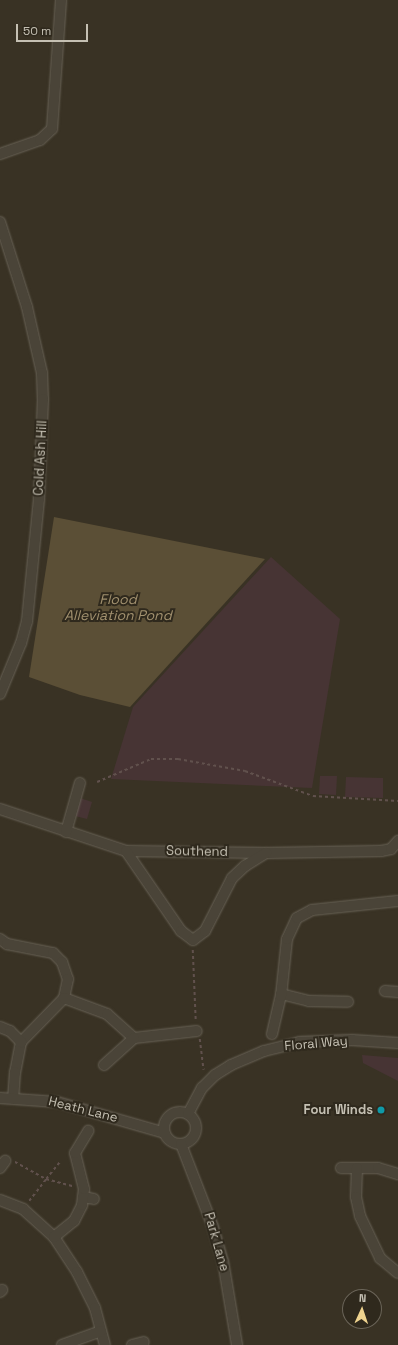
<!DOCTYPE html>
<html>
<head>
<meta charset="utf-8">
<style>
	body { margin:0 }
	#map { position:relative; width:398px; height:1345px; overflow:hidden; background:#393224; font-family:"Space Grotesk",sans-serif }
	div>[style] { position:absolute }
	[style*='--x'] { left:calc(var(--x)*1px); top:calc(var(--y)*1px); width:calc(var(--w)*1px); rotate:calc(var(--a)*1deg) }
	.green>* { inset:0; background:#473434 }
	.water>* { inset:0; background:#5b4f36 }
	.path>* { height:1.5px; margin-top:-0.75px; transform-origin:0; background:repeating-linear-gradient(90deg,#61514d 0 3px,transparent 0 6px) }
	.roads { filter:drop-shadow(0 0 1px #686256) drop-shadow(0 0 1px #686256) }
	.minor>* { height:10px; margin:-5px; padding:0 5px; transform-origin:5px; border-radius:5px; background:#4a4438 }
	.minor>.ring { margin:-5px; padding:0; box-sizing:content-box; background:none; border:10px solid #4a4438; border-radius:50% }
	.dots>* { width:11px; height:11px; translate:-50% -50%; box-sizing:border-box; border:2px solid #2f291d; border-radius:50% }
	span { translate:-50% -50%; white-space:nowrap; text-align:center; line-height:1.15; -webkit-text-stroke:4px #2f291d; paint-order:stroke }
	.street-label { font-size:13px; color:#c5c0b3 }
	.poi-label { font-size:13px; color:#c5c0b3; font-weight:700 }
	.right { translate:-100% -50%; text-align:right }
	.water-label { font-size:14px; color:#a2916f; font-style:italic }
	.north { position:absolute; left:342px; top:1289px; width:40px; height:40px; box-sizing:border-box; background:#2f291d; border:1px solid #6b6559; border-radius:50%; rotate:3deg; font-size:11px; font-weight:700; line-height:16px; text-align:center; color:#c5c0b3 }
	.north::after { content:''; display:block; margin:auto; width:14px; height:18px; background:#efd38f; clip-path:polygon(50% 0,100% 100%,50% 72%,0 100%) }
	.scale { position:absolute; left:16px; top:24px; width:72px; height:18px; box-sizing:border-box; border:2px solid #c5c0b3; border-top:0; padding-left:5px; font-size:12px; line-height:14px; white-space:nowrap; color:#c5c0b3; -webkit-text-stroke:3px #2f291d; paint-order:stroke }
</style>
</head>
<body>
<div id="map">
	<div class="green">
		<i style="clip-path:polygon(271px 557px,340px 619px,312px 788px,111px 779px,133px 707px)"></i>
		<i style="clip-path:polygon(320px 776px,337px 776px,336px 795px,319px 794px)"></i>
		<i style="clip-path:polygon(346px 777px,383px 778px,383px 798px,345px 797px)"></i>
		<i style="clip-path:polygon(80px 798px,92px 802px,87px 819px,75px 816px)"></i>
		<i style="clip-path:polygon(362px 1055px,398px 1058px,398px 1081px,363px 1063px)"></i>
	</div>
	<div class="water">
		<i style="clip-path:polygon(54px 517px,265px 559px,130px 707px,80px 695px,29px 677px)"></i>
	</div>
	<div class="path">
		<i style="--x:97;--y:782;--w:59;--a:-23.1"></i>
		<i style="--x:151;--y:759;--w:27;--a:0"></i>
		<i style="--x:178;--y:759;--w:68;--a:10.2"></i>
		<i style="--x:245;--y:771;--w:72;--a:20.2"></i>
		<i style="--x:313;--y:796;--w:85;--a:3.4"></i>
		<i style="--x:193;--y:950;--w:72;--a:87.6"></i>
		<i style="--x:200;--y:1039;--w:31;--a:83"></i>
		<i style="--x:15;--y:1162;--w:35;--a:29"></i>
		<i style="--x:46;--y:1179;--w:22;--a:-51"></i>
		<i style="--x:29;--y:1201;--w:28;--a:-52"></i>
		<i style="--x:46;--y:1179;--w:28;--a:15"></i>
	</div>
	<div class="roads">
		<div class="minor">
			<i style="--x:0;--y:154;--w:42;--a:-19.3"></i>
			<i style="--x:40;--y:140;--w:16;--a:-43"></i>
			<i style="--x:52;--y:129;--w:129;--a:-86"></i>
			<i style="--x:0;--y:222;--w:89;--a:72.4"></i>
			<i style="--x:27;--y:307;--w:68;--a:77.2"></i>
			<i style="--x:42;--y:373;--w:26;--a:88"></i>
			<i style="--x:43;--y:399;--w:100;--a:92.3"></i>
			<i style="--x:39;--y:499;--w:123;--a:95.6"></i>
			<i style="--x:27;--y:621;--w:23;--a:105"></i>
			<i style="--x:21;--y:643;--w:55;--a:112.4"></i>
			<i style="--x:0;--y:809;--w:133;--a:18.4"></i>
			<i style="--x:126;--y:851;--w:140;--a:0.8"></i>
			<i style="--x:266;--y:853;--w:115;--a:-1"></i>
			<i style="--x:381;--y:851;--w:10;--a:-11"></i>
			<i style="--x:391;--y:849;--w:11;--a:-49"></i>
			<i style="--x:66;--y:832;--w:51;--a:-74.1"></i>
			<i style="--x:126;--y:851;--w:97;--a:55.5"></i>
			<i style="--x:181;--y:931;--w:15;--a:37"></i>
			<i style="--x:193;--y:940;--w:15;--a:-37"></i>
			<i style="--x:205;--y:931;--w:59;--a:-63"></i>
			<i style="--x:232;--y:878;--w:18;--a:-43"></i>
			<i style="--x:245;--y:866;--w:25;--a:-32"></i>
			<i style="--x:0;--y:939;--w:9;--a:36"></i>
			<i style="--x:7;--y:944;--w:47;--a:11.1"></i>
			<i style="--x:53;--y:953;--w:13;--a:45"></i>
			<i style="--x:62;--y:962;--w:18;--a:71"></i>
			<i style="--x:68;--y:979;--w:19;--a:102"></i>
			<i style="--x:64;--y:998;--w:62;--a:134.3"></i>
			<i style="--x:21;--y:1042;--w:31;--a:101"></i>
			<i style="--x:15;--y:1072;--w:26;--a:94"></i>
			<i style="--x:385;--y:991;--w:13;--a:4"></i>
			<i style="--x:281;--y:994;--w:29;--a:14"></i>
			<i style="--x:309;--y:1001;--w:39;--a:1"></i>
			<i style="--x:64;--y:998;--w:46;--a:20.4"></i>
			<i style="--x:107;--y:1014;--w:36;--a:42"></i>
			<i style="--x:134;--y:1038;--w:63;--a:-6.3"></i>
			<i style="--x:0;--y:1027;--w:11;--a:22"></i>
			<i style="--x:10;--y:1031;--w:16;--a:45"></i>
			<i style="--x:272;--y:1034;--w:39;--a:-77"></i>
			<i style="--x:281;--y:996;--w:57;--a:-84"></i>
			<i style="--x:287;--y:939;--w:23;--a:-65"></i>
			<i style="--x:297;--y:918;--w:17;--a:-28"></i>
			<i style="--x:312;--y:910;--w:86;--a:-6"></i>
			<i style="--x:104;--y:1065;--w:40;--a:-42"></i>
			<i style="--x:0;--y:1098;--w:57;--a:4"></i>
			<i style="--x:57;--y:1102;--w:112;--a:16"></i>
			<i class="ring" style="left:164px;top:1112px;width:22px;height:22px"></i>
			<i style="--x:188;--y:1114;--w:30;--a:-62"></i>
			<i style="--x:202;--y:1088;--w:18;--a:-45"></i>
			<i style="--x:215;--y:1075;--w:19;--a:-32"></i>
			<i style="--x:231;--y:1065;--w:36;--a:-23"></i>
			<i style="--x:264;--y:1051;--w:36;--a:-14"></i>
			<i style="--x:299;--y:1042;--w:53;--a:-2.2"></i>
			<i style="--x:352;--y:1040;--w:46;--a:3.7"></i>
			<i style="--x:181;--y:1144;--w:89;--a:68.9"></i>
			<i style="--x:213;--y:1227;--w:35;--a:74"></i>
			<i style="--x:223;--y:1261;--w:85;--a:80.5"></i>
			<i style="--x:0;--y:1168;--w:9;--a:-54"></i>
			<i style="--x:341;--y:1168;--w:37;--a:0"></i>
			<i style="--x:378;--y:1168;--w:21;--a:17"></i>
			<i style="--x:357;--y:1168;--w:29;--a:92"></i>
			<i style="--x:356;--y:1197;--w:19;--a:78"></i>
			<i style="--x:360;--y:1216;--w:47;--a:64.5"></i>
			<i style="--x:380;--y:1258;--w:23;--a:40"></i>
			<i style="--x:83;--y:1197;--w:11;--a:10"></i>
			<i style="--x:0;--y:1200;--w:25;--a:21"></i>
			<i style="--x:23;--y:1209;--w:42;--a:42.1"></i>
			<i style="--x:54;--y:1237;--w:42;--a:56.7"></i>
			<i style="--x:77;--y:1272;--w:40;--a:63.4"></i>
			<i style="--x:95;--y:1308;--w:38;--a:75"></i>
			<i style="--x:54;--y:1237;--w:26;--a:-39"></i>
			<i style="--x:74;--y:1221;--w:18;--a:-63"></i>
			<i style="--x:82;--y:1205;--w:16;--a:-83"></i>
			<i style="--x:84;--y:1189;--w:37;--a:-104"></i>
			<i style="--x:75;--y:1153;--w:26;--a:-59"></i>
			<i style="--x:0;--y:1292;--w:3;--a:-45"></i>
			<i style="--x:62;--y:1345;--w:41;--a:-19.7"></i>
			<i style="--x:132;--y:1345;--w:12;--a:-14"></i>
		</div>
	</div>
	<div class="dots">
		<i style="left:381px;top:1110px;background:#0f9aa8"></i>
	</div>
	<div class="street-label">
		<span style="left:41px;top:458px;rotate:-87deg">Cold Ash Hill</span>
		<span style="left:197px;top:852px;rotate:1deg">Southend</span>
		<span style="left:316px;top:1044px;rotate:-5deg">Floral Way</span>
		<span style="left:83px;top:1110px;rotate:14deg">Heath Lane</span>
		<span style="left:216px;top:1242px;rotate:74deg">Park Lane</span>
	</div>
	<div class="poi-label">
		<span class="right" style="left:373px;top:1110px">Four Winds</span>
	</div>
	<div class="water-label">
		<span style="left:118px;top:607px">Flood<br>Alleviation Pond</span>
	</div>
	<div class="north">N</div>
	<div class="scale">50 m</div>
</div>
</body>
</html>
